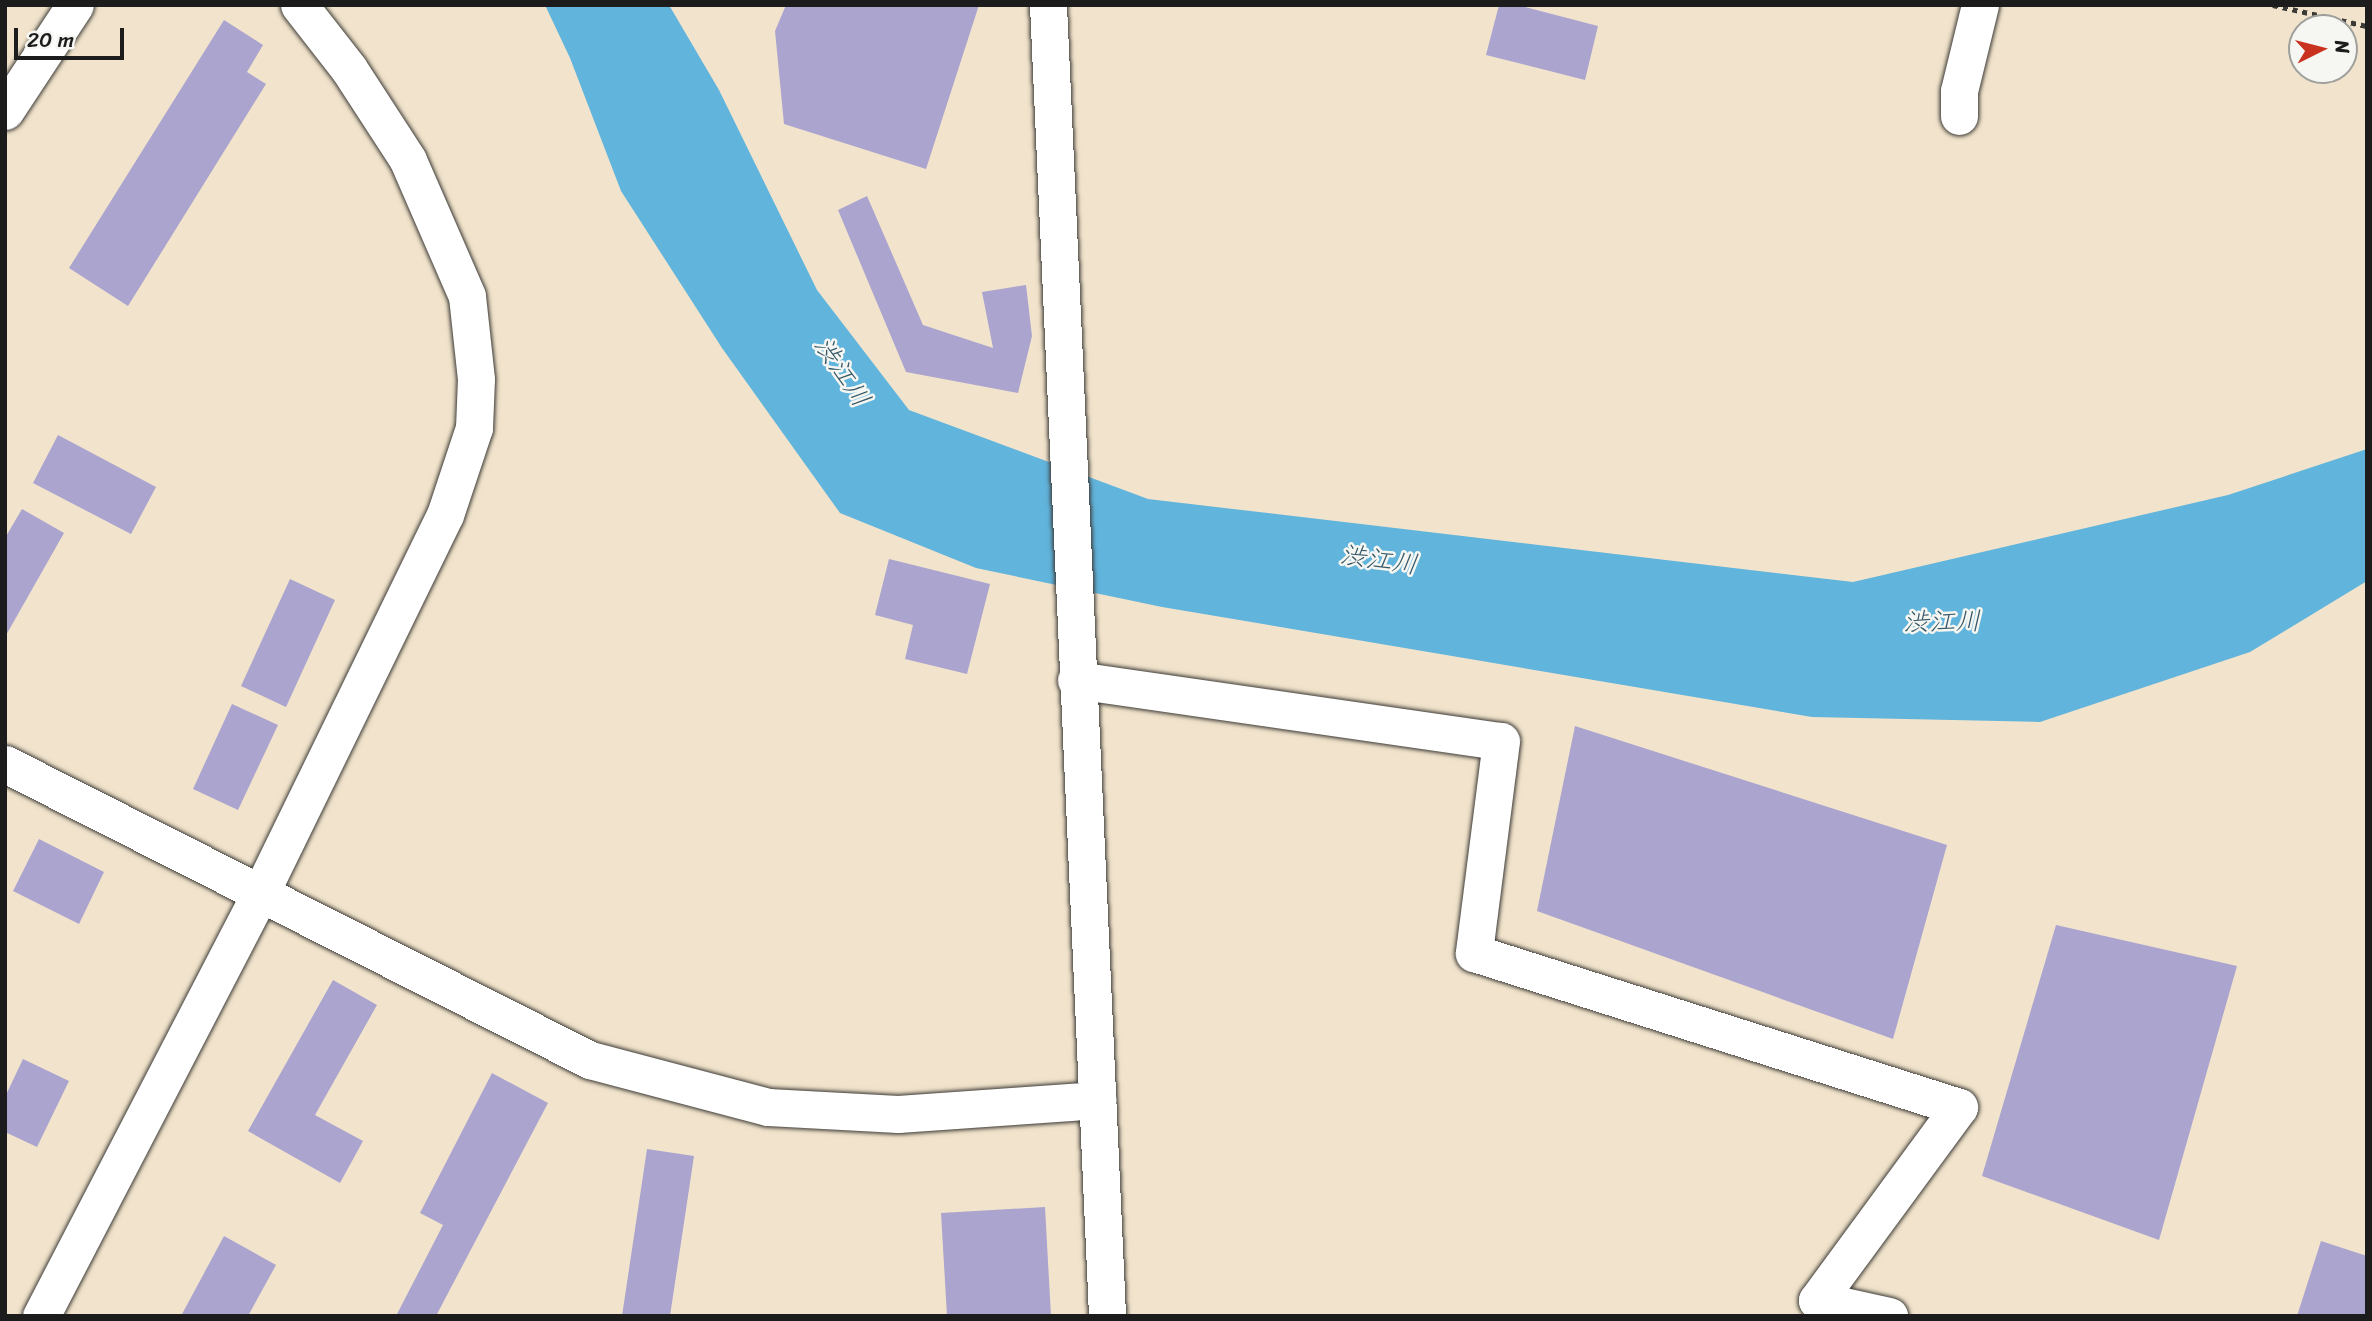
<!DOCTYPE html>
<html>
<head>
<meta charset="utf-8">
<style>
	body { margin:0 }
	#map { position:relative; width:2372px; height:1321px; overflow:hidden; background:#f2e4cc; font-family:Sriracha,"Klee One",sans-serif }
	div>[style] { position:absolute }
	[style*='--x'] { left:calc(var(--x)*1px); top:calc(var(--y)*1px); width:calc(var(--w)*1px); rotate:calc(var(--a)*1deg) }
	.water>* { inset:0; background:#61b4dc }
	.building>* { inset:0; background:#aaa4cf }
	.path>* { height:4.5px; margin-top:-2.25px; transform-origin:0; background:repeating-linear-gradient(90deg,#3c3a36 0 5px,transparent 0 10px) }
	.roads { filter:drop-shadow(0 0 2px #3c3a36) drop-shadow(0 0 2px #3c3a36) }
	.minor>* { height:37px; margin:-18.5px; padding:0 18.5px; transform-origin:18.5px; border-radius:18.5px; background:#fff }
	span { translate:-50% -50%; white-space:nowrap; text-align:center; line-height:1.15; -webkit-text-stroke:5px #f6f6f2; paint-order:stroke }
	.water-label { font-size:26px; color:#385969; font-style:italic }
	.frame { position:absolute; inset:0; border:7px solid #1c1c1c; pointer-events:none }
	.north { position:absolute; left:2288px; top:14px; width:70px; height:70px; box-sizing:border-box; background:#f6f6f2; border:2px solid #9f9f9c; border-radius:50%; rotate:84deg; font-size:19px; font-weight:700; line-height:28px; text-align:center; color:#1c1c1c }
	.north::after { content:''; display:block; margin:auto; width:24px; height:32px; background:#c8321e; clip-path:polygon(50% 0,100% 100%,50% 72%,0 100%) }
	.scale { position:absolute; left:14px; top:28px; width:110px; height:32px; box-sizing:border-box; border:4px solid #1c1c1c; border-top:0; padding-left:9px; font-size:21px; line-height:24px; white-space:nowrap; color:#1c1c1c; -webkit-text-stroke:5px #f6f6f2; paint-order:stroke }
</style>
</head>
<body>
<div id="map">
	<div class="water">
		<i style="clip-path:polygon(545px 5px,669px 5px,719px 90px,817px 290px,909px 410px,1148px 499px,1853px 582px,2228px 495px,2367px 449px,2367px 581px,2250px 652px,2040px 722px,1812px 717px,1162px 607px,976px 568px,840px 513px,722px 348px,621px 191px,570px 58px)"></i>
	</div>
	<div class="building">
		<i style="clip-path:polygon(786px 5px,979px 5px,926px 169px,784px 124px,775px 31px)"></i>
		<i style="clip-path:polygon(1499px 5px,1517px 5px,1598px 26px,1585px 80px,1486px 55px)"></i>
		<i style="clip-path:polygon(224px 20px,263px 45px,247px 72px,266px 84px,128px 306px,69px 268px)"></i>
		<i style="clip-path:polygon(867px 196px,923px 325px,993px 348px,982px 292px,1026px 285px,1032px 336px,1018px 393px,906px 372px,838px 210px)"></i>
		<i style="clip-path:polygon(58px 435px,156px 487px,131px 534px,33px 483px)"></i>
		<i style="clip-path:polygon(22px 509px,64px 533px,5px 637px,5px 538px)"></i>
		<i style="clip-path:polygon(889px 559px,990px 584px,967px 674px,905px 659px,913px 625px,875px 615px)"></i>
		<i style="clip-path:polygon(290px 579px,335px 600px,286px 707px,241px 686px)"></i>
		<i style="clip-path:polygon(232px 704px,278px 725px,238px 810px,193px 789px)"></i>
		<i style="clip-path:polygon(1575px 726px,1947px 845px,1893px 1039px,1537px 911px)"></i>
		<i style="clip-path:polygon(39px 839px,104px 872px,79px 924px,13px 891px)"></i>
		<i style="clip-path:polygon(2056px 925px,2237px 966px,2159px 1240px,1982px 1176px)"></i>
		<i style="clip-path:polygon(333px 980px,377px 1005px,315px 1115px,363px 1141px,340px 1183px,248px 1131px)"></i>
		<i style="clip-path:polygon(23px 1059px,69px 1081px,37px 1147px,5px 1132px,5px 1097px)"></i>
		<i style="clip-path:polygon(492px 1073px,548px 1103px,436px 1316px,396px 1316px,443px 1225px,420px 1213px)"></i>
		<i style="clip-path:polygon(647px 1149px,694px 1156px,670px 1316px,622px 1316px)"></i>
		<i style="clip-path:polygon(1045px 1207px,1051px 1316px,947px 1316px,941px 1213px)"></i>
		<i style="clip-path:polygon(224px 1236px,276px 1265px,248px 1316px,181px 1316px)"></i>
		<i style="clip-path:polygon(2321px 1241px,2367px 1256px,2367px 1316px,2297px 1316px)"></i>
	</div>
	<div class="path">
		<i style="--x:2273;--y:5;--w:96;--a:12.6"></i>
	</div>
	<div class="roads">
		<div class="minor">
			<i style="--x:1048;--y:5;--w:1312;--a:87.42"></i>
			<i style="--x:5;--y:111;--w:127;--a:-56.6"></i>
			<i style="--x:1959;--y:116;--w:25;--a:-90"></i>
			<i style="--x:1959;--y:91;--w:89;--a:-76.3"></i>
			<i style="--x:1076;--y:680;--w:429;--a:8.2"></i>
			<i style="--x:1501;--y:741;--w:214;--a:97.3"></i>
			<i style="--x:1474;--y:953;--w:509;--a:17.62"></i>
			<i style="--x:1959;--y:1107;--w:240;--a:126.3"></i>
			<i style="--x:1817;--y:1300;--w:74;--a:12.5"></i>
			<i style="--x:5;--y:764;--w:656;--a:26.84"></i>
			<i style="--x:590;--y:1060;--w:184;--a:14.8"></i>
			<i style="--x:768;--y:1107;--w:130;--a:3.1"></i>
			<i style="--x:898;--y:1114;--w:200;--a:-4"></i>
			<i style="--x:41;--y:1316;--w:473;--a:-62.6"></i>
			<i style="--x:259;--y:896;--w:424;--a:-64"></i>
			<i style="--x:445;--y:515;--w:92;--a:-71.6"></i>
			<i style="--x:474;--y:428;--w:49;--a:-87.7"></i>
			<i style="--x:476;--y:379;--w:83;--a:-96.2"></i>
			<i style="--x:467;--y:296;--w:148;--a:-113.5"></i>
			<i style="--x:408;--y:160;--w:108;--a:-123"></i>
			<i style="--x:349;--y:69;--w:81;--a:-128"></i>
		</div>
	</div>
	<div class="water-label">
		<span style="left:842px;top:372px;rotate:56deg">渋江川</span>
		<span style="left:1379px;top:560px;rotate:8deg">渋江川</span>
		<span style="left:1942px;top:622px;rotate:-1deg">渋江川</span>
	</div>
	<div class="frame"></div>
	<div class="north">N</div>
	<div class="scale">20 m</div>
</div>
</body>
</html>
